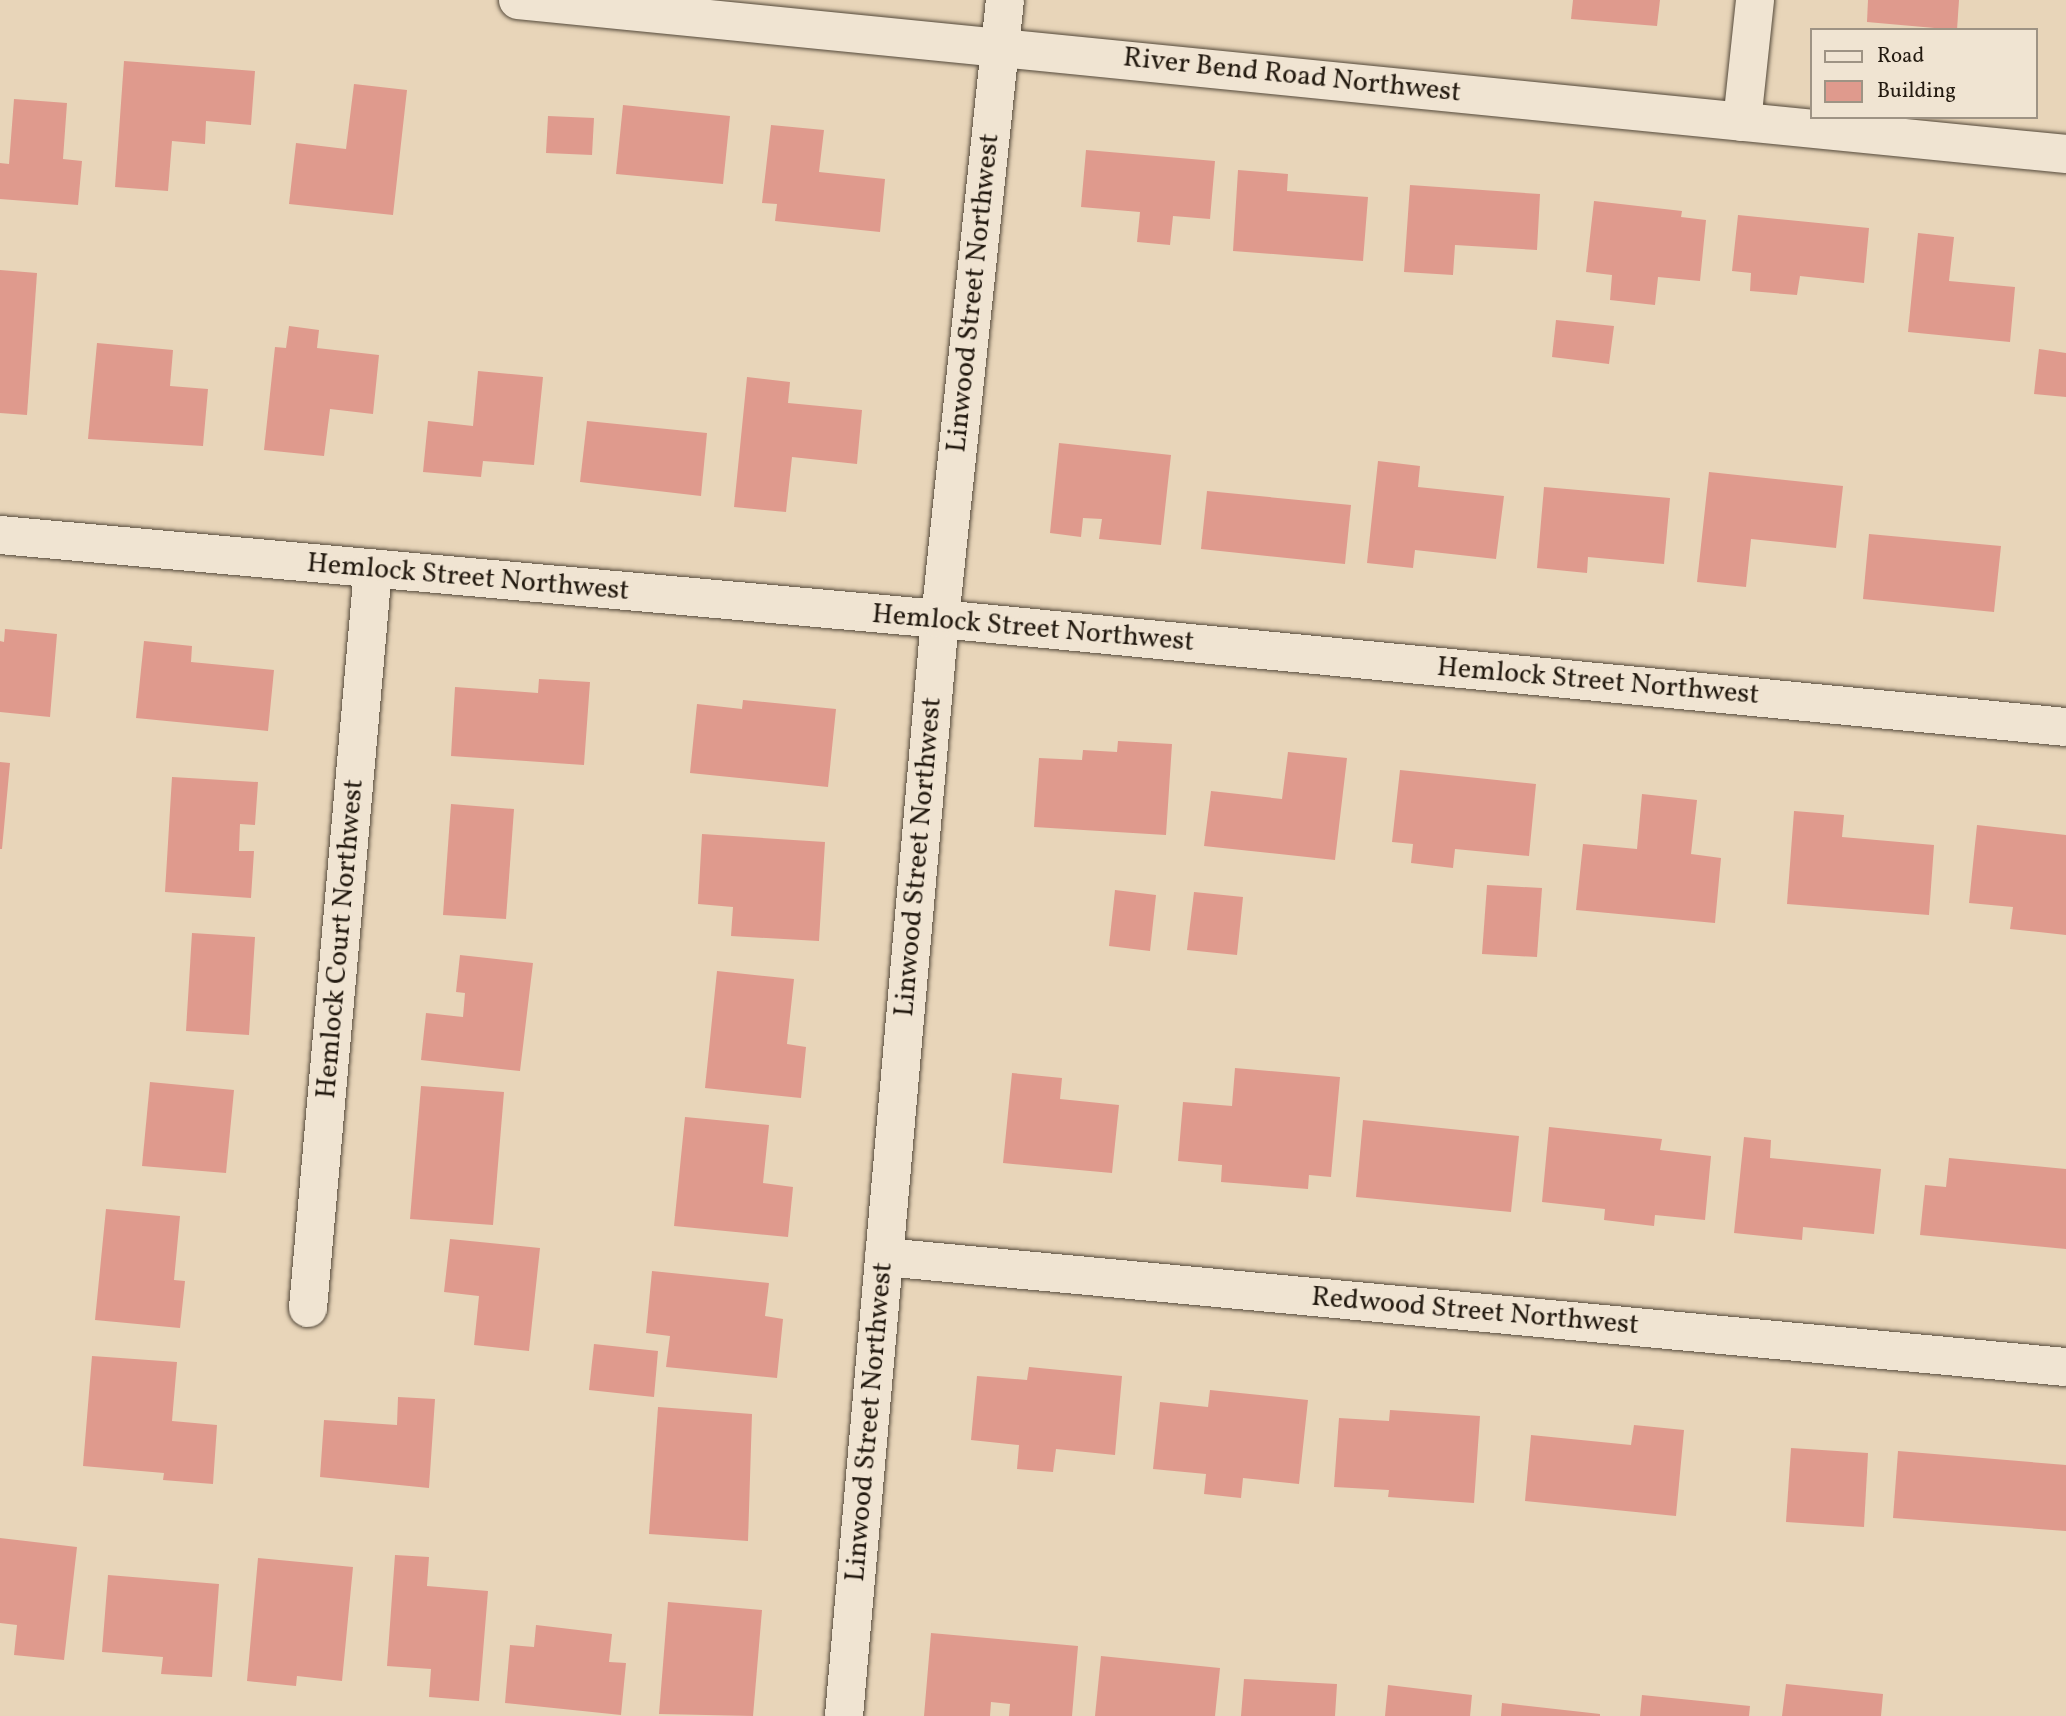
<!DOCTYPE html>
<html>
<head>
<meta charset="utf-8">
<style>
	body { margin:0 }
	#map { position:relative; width:2066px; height:1716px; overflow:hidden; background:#e8d5b9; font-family:Vollkorn,serif }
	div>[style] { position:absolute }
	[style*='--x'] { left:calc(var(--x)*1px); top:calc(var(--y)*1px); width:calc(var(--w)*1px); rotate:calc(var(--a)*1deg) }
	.building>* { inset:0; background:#df9a8d }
	.roads { filter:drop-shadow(0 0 2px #54493a) drop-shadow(0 0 2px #54493a) }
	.minor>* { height:38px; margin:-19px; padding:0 19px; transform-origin:19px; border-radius:19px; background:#f0e4d2 }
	span { translate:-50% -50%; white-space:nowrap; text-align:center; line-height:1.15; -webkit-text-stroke:5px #f0e4d2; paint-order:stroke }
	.street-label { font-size:28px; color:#231a10 }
	.legend { position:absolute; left:1810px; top:28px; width:228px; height:91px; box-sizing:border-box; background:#f0e4d2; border:2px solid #9e9384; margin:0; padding:9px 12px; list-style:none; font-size:21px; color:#231a10 }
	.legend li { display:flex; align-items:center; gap:14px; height:35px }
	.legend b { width:35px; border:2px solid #9e9384 }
</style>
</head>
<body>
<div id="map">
	<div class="building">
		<i style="clip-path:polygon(1573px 0,1660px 0,1657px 26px,1571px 19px)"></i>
		<i style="clip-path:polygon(1868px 0,1959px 0,1957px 30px,1867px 22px)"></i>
		<i style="clip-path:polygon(124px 61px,255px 71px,251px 125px,206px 121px,205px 144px,172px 141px,168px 191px,115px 187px)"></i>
		<i style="clip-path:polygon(354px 84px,407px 90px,393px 215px,289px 204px,296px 143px,346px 149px)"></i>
		<i style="clip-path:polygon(14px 99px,67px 103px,63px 159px,82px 161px,78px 205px,0 199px,0 163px,9px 164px)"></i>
		<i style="clip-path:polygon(623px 105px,730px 116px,723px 184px,616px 174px)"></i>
		<i style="clip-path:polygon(548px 116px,594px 118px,592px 155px,546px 153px)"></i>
		<i style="clip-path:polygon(771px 125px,824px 130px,819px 172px,885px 179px,880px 232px,775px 221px,777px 204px,762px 203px)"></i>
		<i style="clip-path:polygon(1086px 150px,1215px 161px,1210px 219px,1173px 216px,1170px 245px,1137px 242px,1140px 212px,1081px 207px)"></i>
		<i style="clip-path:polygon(1238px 170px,1288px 174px,1287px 191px,1368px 197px,1363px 261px,1233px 251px)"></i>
		<i style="clip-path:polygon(1410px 185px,1540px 194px,1537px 250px,1455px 245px,1453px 275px,1404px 272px)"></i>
		<i style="clip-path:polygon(1594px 201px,1682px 211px,1681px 217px,1706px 220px,1700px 281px,1658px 277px,1655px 305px,1610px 300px,1612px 275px,1586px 272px)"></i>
		<i style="clip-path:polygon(1738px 215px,1869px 228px,1864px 283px,1800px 276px,1797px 295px,1750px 291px,1751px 273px,1732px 271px)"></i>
		<i style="clip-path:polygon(1918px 233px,1954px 237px,1949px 281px,2015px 287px,2010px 342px,1908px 332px)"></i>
		<i style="clip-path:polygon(0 270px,37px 273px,27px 415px,0 413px)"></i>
		<i style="clip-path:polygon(1556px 320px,1614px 326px,1609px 364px,1552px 357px)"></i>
		<i style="clip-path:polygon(289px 326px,319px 330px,317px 348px,379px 355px,373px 414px,330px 409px,324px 456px,264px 450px,275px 347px,286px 348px)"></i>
		<i style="clip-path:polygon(97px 343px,173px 350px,170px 386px,208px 389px,203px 446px,88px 439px)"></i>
		<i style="clip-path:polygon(2039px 349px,2066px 353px,2066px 397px,2034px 394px)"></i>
		<i style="clip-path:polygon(478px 371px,543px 377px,534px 465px,483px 461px,481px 477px,423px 472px,428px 421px,473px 426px)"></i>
		<i style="clip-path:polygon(747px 377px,790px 382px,788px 403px,862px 410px,857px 464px,792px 457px,786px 512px,734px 507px)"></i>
		<i style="clip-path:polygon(587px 421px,707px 433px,701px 496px,580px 482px)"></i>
		<i style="clip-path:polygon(1059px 443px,1171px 455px,1161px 545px,1099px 539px,1102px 519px,1083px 518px,1081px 537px,1050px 533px)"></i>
		<i style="clip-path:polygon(1378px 461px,1420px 466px,1418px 487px,1504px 496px,1496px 559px,1415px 550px,1413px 568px,1367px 563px)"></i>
		<i style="clip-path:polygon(1709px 472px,1843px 486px,1836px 548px,1751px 539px,1746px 587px,1697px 582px)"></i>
		<i style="clip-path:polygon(1544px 487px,1670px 498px,1664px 564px,1588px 557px,1587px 573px,1537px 568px)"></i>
		<i style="clip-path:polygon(1207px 491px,1351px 505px,1345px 564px,1201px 549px)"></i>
		<i style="clip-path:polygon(1869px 534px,2001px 546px,1994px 612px,1863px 599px)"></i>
		<i style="clip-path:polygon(5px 629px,57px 634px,50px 717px,0 712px,0 641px,4px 642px)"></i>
		<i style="clip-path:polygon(144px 641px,192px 646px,191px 662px,274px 670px,268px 731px,136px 718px)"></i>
		<i style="clip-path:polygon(539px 679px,590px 682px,584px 765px,451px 756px,455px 687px,538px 693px)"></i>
		<i style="clip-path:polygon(743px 700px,836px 709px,828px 787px,690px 773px,697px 704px,742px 709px)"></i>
		<i style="clip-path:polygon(1118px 741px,1172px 744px,1166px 835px,1034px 827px,1039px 758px,1082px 760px,1083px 750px,1117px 752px)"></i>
		<i style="clip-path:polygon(1288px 752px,1347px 758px,1335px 860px,1204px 846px,1211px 791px,1282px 799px)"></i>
		<i style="clip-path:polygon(0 762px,10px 763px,2px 849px,0 849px)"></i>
		<i style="clip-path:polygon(1400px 770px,1536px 784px,1529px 856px,1455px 849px,1453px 868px,1411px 863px,1413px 844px,1392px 842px)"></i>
		<i style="clip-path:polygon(172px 777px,258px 782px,255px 825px,240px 824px,239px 851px,254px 851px,251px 898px,165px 892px)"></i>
		<i style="clip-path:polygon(1642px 794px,1697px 800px,1691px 854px,1721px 858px,1715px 923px,1576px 910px,1583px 844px,1637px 849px)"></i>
		<i style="clip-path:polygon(451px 804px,514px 809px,506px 919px,443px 915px)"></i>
		<i style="clip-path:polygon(1794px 811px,1844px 815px,1842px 837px,1934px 845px,1929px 915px,1787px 904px)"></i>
		<i style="clip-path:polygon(1977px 825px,2066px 835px,2066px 935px,2010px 929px,2013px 907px,1969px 903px)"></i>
		<i style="clip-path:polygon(702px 834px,825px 842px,819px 941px,731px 936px,733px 907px,698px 904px)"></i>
		<i style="clip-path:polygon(1487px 885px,1542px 888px,1537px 957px,1482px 954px)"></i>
		<i style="clip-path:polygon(1115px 890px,1156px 895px,1150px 951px,1109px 946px)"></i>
		<i style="clip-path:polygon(1194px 892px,1243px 897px,1237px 955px,1187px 950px)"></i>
		<i style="clip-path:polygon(192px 933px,255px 937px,249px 1035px,186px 1031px)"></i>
		<i style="clip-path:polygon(460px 955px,533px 963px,520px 1071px,421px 1060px,426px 1013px,463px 1017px,465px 993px,456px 992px)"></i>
		<i style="clip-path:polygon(717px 971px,794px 979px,787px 1044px,806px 1047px,801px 1098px,705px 1088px)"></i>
		<i style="clip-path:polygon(1235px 1068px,1340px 1077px,1331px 1177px,1309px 1175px,1308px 1189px,1221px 1182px,1222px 1165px,1178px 1161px,1183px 1102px,1232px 1106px)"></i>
		<i style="clip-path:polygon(1012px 1073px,1062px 1078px,1060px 1099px,1119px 1105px,1112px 1173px,1003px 1163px)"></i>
		<i style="clip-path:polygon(150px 1082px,234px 1090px,226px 1173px,142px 1166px)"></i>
		<i style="clip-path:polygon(421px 1086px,504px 1092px,493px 1225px,410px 1219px)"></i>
		<i style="clip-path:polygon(685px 1117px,769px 1125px,763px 1183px,793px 1187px,788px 1237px,674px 1226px)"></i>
		<i style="clip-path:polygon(1363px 1120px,1519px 1136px,1511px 1212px,1356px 1197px)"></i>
		<i style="clip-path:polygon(1549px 1127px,1662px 1139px,1660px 1150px,1711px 1156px,1705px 1220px,1655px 1215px,1654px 1226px,1604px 1220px,1605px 1209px,1542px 1202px)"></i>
		<i style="clip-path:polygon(1744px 1137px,1771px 1140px,1770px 1158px,1881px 1169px,1874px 1234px,1803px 1227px,1802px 1240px,1734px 1233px)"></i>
		<i style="clip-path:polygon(1949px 1158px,2066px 1169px,2066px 1249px,1920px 1235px,1925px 1185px,1946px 1187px)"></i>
		<i style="clip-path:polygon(106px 1209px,180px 1216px,174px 1280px,185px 1281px,180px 1328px,95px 1320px)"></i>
		<i style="clip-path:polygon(450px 1239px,540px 1248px,529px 1351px,474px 1345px,479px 1296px,444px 1292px)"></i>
		<i style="clip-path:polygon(652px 1271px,769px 1283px,765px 1316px,783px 1319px,777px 1378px,666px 1367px,670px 1336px,646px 1333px)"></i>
		<i style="clip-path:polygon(594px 1344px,658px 1351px,654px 1397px,589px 1390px)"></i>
		<i style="clip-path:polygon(92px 1356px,177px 1362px,172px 1421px,217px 1425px,213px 1484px,163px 1480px,164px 1473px,83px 1466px)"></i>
		<i style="clip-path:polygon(1029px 1367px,1122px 1376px,1115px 1455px,1056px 1449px,1053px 1472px,1017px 1469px,1019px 1445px,971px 1440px,977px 1376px,1027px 1380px)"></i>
		<i style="clip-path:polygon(1210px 1390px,1308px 1400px,1299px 1484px,1243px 1478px,1241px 1498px,1204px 1494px,1206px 1474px,1153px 1469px,1160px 1402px,1208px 1407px)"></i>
		<i style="clip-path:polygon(398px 1397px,435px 1399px,429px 1488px,320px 1477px,324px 1420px,397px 1425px)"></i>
		<i style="clip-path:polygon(658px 1407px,752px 1414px,748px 1541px,649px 1534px)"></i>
		<i style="clip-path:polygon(1390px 1410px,1480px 1416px,1474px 1503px,1388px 1497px,1389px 1490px,1334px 1487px,1339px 1418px,1389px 1421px)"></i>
		<i style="clip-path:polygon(1634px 1425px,1684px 1430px,1676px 1516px,1525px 1501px,1531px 1435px,1631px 1445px)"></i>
		<i style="clip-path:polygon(1791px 1448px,1868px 1453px,1864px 1527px,1786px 1522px)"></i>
		<i style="clip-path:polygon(1898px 1451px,2066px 1465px,2066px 1531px,1893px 1518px)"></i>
		<i style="clip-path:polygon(0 1538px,77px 1547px,64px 1660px,14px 1655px,17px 1625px,0 1623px)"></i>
		<i style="clip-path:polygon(395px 1555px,429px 1557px,427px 1586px,488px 1591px,479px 1701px,429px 1697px,431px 1669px,387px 1666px)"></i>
		<i style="clip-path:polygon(258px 1558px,353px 1567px,342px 1681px,297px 1676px,296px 1686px,247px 1681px)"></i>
		<i style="clip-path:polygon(108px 1575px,219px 1584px,212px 1677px,161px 1674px,163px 1657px,102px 1652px)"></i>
		<i style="clip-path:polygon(668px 1602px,762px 1610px,753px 1716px,659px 1714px)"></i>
		<i style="clip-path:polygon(536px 1625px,612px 1634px,609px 1662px,626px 1663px,621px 1715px,505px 1703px,510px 1645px,534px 1647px)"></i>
		<i style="clip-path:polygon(931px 1633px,1078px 1646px,1072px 1716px,1009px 1716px,1010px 1704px,991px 1702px,990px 1716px,924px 1716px)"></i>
		<i style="clip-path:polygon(1101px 1656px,1220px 1668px,1215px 1716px,1095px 1716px)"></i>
		<i style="clip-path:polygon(1244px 1679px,1337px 1684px,1335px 1716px,1241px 1716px)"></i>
		<i style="clip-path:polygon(1786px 1684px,1883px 1694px,1881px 1716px,1782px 1716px)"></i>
		<i style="clip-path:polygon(1388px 1685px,1472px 1695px,1470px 1716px,1385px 1716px)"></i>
		<i style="clip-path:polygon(1642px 1695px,1750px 1706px,1749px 1716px,1640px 1716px)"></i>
		<i style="clip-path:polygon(1502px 1703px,1600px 1714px,1600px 1716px,1501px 1716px)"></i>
	</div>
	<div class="roads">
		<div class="minor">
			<i style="--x:518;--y:0;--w:1556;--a:5.68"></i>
			<i style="--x:1742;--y:122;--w:123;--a:-83.9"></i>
			<i style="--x:0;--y:535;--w:944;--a:5.11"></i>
			<i style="--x:940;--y:619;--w:1131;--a:5.48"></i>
			<i style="--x:884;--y:1257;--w:1187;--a:5.32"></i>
			<i style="--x:308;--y:1308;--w:741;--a:-84.97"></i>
			<i style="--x:844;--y:1716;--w:1101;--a:-85"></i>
			<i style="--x:940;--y:619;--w:622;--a:-84.01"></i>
		</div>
	</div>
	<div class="street-label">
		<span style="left:1292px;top:76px;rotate:6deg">River Bend Road Northwest</span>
		<span style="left:974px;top:293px;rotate:-84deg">Linwood Street Northwest</span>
		<span style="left:468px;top:578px;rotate:5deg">Hemlock Street Northwest</span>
		<span style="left:1033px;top:629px;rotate:5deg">Hemlock Street Northwest</span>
		<span style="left:1598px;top:682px;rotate:5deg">Hemlock Street Northwest</span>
		<span style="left:919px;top:857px;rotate:-85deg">Linwood Street Northwest</span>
		<span style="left:341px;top:939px;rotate:-85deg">Hemlock Court Northwest</span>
		<span style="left:1475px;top:1312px;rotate:5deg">Redwood Street Northwest</span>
		<span style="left:870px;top:1422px;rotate:-85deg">Linwood Street Northwest</span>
	</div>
	<ul class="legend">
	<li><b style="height:9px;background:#f0e4d2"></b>Road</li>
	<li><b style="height:19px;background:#df9a8d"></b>Building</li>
	</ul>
</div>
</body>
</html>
